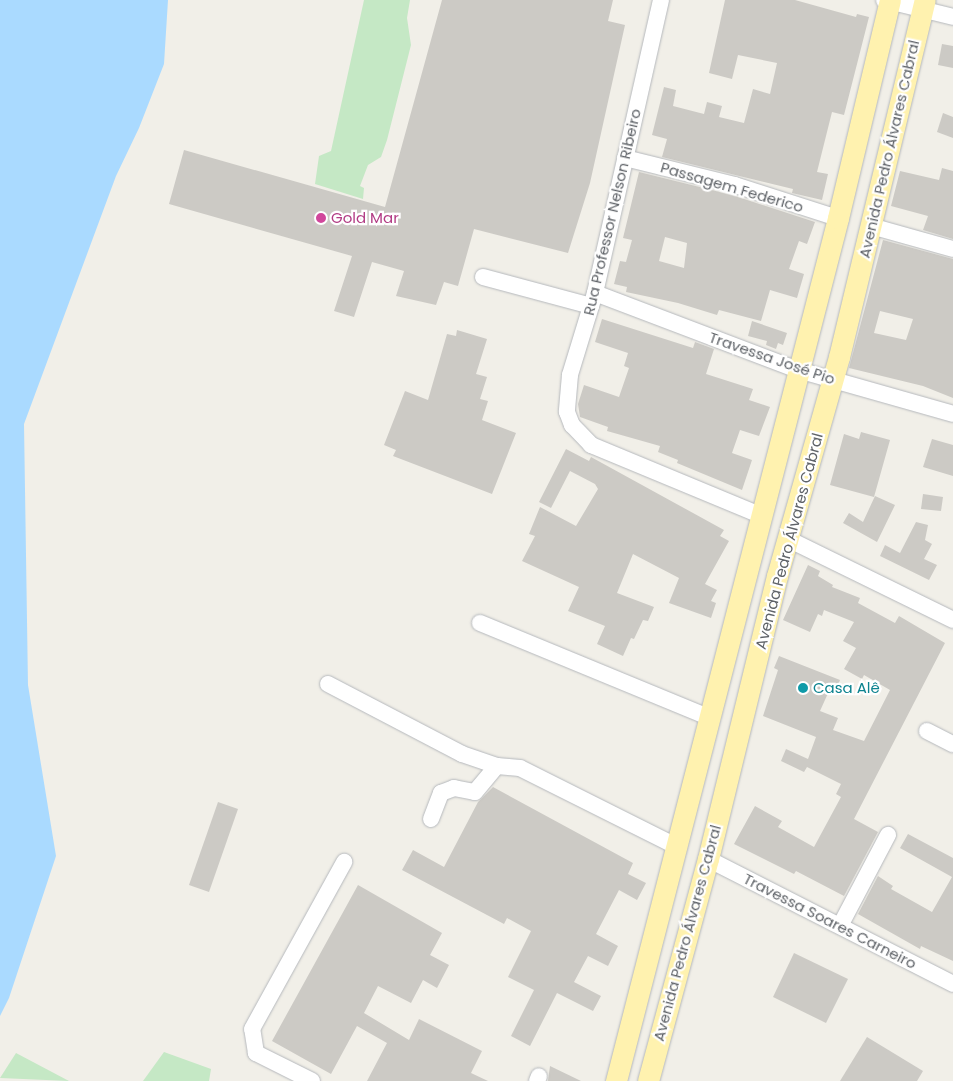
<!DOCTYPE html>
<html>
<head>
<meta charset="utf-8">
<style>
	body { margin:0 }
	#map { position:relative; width:953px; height:1081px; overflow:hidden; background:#f1efe8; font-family:Poppins,sans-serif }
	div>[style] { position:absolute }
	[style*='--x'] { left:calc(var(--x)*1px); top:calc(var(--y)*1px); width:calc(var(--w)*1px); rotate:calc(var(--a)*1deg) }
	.green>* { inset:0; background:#c5e8c5 }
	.water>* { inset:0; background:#aadaff }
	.building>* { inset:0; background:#cccac5 }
	.roads { filter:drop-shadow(0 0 1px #b5b8bc) drop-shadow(0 0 1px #b5b8bc) }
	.minor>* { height:16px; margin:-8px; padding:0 8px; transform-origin:8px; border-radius:8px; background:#fff }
	.major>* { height:21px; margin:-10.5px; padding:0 10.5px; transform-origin:10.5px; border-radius:10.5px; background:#fff2af }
	.dots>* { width:14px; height:14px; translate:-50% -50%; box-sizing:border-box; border:2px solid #fff; border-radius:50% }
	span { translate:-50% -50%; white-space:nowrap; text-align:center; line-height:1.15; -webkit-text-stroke:4.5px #fff; paint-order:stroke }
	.street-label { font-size:15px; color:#5f6368 }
	.hotel-label { font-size:15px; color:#b23c85 }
	.left { translate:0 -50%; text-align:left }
	.culture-label { font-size:15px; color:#0d838f }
</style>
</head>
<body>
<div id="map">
	<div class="green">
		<i style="clip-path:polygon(364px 0,410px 0,407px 18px,411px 45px,387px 140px,381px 157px,368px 165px,360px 186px,364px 188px,363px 199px,315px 184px,319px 156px,331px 151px)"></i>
		<i style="clip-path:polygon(164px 1052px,211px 1069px,209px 1081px,143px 1081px)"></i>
		<i style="clip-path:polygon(16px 1053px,69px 1081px,0 1078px)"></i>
	</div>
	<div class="water">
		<i style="clip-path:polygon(0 0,168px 0,164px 64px,139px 128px,116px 176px,24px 424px,28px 685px,56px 856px,9px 998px,0 1016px)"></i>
	</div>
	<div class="building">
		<i style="clip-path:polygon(442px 0,613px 0,608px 21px,625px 25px,590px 183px,568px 253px,474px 229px,458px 286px,444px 282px,436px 305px,396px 296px,404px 271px,372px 262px,354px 317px,334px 311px,352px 256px,169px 204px,184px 150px,385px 207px)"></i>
		<i style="clip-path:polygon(725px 0,795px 0,856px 17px,857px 14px,869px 17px,844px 115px,832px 112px,817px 172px,828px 174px,822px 200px,792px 193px,793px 189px,662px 157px,667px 139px,652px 135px,664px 87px,676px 90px,673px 106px,704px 114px,707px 102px,722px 106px,719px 117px,744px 123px,753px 89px,770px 94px,777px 63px,738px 55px,732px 79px,709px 73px)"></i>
		<i style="clip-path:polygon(942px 44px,953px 46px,953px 68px,938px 65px)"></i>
		<i style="clip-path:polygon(943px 113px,953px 117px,953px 138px,937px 132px)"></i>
		<i style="clip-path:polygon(942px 168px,953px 171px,953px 239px,923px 230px,928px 216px,891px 206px,900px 171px,939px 180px)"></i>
		<i style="clip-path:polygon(evenodd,639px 172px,732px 195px,815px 222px,807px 244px,799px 241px,789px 269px,804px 274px,797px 298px,770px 290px,761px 321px,719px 310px,717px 315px,678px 303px,626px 292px,627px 287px,614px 284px,620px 261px,626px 262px,632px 240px,623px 238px,639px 172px,665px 237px,687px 243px,684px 268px,659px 261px,665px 237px)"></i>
		<i style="clip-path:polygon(evenodd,883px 240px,953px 259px,953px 398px,923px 386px,849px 368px,883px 240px,880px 311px,913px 319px,906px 340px,874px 333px,880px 311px)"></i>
		<i style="clip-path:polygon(602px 319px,693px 348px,695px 342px,714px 349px,706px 374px,753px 389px,749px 400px,770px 407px,759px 436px,740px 430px,732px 453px,752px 460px,742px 490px,677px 463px,678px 460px,658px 452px,660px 446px,607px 431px,608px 427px,580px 417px,578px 404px,584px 385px,619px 397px,629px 368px,624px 366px,628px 353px,595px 342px)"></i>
		<i style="clip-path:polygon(752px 321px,787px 333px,783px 345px,778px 343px,776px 349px,766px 345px,767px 341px,748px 336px)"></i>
		<i style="clip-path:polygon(457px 330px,487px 339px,476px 374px,487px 377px,480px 399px,488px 401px,482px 420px,516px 433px,492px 494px,393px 456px,396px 450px,384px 445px,405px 391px,428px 400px,447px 334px,456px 336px)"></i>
		<i style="clip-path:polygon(861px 432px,890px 440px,874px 497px,830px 485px,844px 434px,859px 439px)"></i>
		<i style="clip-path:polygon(932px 439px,953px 445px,953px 476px,923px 467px)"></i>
		<i style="clip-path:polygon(566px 449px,589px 461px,591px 457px,724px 530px,720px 536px,729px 541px,705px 584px,717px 590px,711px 601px,716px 603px,711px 618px,669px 603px,679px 578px,633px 554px,617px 593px,654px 607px,648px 621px,643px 620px,634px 639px,631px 638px,623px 656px,597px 644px,605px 626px,568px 611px,579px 587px,522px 561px,535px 536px,529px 534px,540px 507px,576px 526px,598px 489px,595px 484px,570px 471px,551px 508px,539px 502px)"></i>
		<i style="clip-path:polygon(923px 494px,943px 497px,941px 511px,921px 509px)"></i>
		<i style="clip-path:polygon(875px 496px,895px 505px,877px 542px,843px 523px,849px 513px,863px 522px)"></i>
		<i style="clip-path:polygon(916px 522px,928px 525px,925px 540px,932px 544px,924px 559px,937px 565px,929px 580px,880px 556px,885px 545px,900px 553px)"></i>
		<i style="clip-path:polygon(808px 565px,820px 571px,818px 576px,833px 585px,832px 587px,860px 598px,858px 603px,895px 623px,899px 616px,945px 643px,854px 819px,878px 832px,844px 896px,796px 871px,794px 874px,734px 844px,755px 806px,782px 821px,778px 827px,814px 847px,841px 797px,836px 794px,841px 784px,807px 767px,804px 772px,781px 761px,786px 749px,808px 759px,816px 737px,763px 716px,778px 670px,774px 668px,779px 656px,840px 680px,835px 693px,829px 691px,820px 711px,838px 718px,833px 730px,864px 741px,890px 690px,864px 675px,862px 679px,844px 669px,856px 648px,843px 641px,854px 622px,824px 610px,822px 616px,818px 614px,810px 632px,783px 620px)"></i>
		<i style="clip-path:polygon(493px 787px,633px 863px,628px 874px,646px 883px,637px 900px,619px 890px,596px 934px,618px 946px,608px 966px,588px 956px,574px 982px,601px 996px,593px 1011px,557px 993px,530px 1046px,511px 1036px,534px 990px,508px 977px,531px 931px,507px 918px,504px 924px,402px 870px,413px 850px,444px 867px,478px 802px)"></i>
		<i style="clip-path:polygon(218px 802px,238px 809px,209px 892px,189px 885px)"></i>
		<i style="clip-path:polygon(908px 834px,953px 858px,953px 961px,921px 946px,920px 949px,858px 914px,878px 876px,893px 886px,891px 889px,932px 912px,952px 877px,900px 848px)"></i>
		<i style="clip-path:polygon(358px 885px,442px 933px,430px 955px,449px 965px,437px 988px,423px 980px,411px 1003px,378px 986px,364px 1013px,409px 1040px,419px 1019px,482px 1051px,471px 1073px,488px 1081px,367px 1081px,387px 1043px,357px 1026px,331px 1074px,272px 1041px)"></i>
		<i style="clip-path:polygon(794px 953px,848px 979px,826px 1023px,773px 997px)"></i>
		<i style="clip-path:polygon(867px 1037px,923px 1071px,917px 1081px,840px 1081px)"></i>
		<i style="clip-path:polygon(550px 1066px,581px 1081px,548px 1081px)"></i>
	</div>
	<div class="roads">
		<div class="minor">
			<i style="--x:661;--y:0;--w:300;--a:102.7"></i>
			<i style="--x:595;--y:293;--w:86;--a:107"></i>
			<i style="--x:570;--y:375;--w:37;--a:95"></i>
			<i style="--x:567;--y:412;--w:14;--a:69"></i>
			<i style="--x:572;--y:425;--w:28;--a:46"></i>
			<i style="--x:591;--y:445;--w:183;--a:22.5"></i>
			<i style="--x:884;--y:0;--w:71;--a:13.8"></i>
			<i style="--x:625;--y:158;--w:113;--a:13.8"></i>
			<i style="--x:735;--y:185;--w:108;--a:17.8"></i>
			<i style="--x:871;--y:226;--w:85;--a:15.7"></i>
			<i style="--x:483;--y:277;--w:112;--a:15"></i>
			<i style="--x:595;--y:293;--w:217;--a:20.8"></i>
			<i style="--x:798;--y:370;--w:161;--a:15.8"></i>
			<i style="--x:788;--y:539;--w:184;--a:26.1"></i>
			<i style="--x:480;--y:623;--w:249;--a:22.4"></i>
			<i style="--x:328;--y:684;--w:151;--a:27.6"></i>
			<i style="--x:462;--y:754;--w:37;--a:19"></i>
			<i style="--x:497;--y:766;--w:23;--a:5"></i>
			<i style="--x:520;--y:768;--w:177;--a:26.6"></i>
			<i style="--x:927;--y:731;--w:29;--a:27"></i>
			<i style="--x:431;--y:819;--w:28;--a:-69"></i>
			<i style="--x:441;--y:793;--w:14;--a:-21"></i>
			<i style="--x:454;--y:788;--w:21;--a:11"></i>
			<i style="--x:475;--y:792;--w:34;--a:-50"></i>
			<i style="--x:708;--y:859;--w:275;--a:27"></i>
			<i style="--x:840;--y:926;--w:103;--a:-62.2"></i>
			<i style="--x:312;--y:1081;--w:63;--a:-153.4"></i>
			<i style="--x:256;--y:1053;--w:24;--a:-99"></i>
			<i style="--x:252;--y:1029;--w:191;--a:-61.1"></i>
			<i style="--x:537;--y:1081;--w:5;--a:-68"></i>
		</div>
		<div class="major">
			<i style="--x:616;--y:1081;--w:891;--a:-75.57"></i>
			<i style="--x:838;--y:218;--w:224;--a:-76.6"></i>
			<i style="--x:648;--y:1081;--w:230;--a:-74.9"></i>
			<i style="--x:708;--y:859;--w:291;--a:-76.3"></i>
			<i style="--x:777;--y:576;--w:228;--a:-74.2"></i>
			<i style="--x:839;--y:357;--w:367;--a:-76.5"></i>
		</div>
	</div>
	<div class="dots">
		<i style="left:321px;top:218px;background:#d1479c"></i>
		<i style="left:803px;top:688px;background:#0f9aa8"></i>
	</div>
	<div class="street-label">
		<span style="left:889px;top:149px;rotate:-77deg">Avenida Pedro Álvares Cabral</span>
		<span style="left:732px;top:187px;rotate:16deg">Passagem Federico</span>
		<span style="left:612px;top:212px;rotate:-77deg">Rua Professor Nelson Ribeiro</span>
		<span style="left:772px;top:358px;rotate:19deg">Travessa José Pio</span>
		<span style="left:789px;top:541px;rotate:-75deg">Avenida Pedro Álvares Cabral</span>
		<span style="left:830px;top:921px;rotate:27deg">Travessa Soares Carneiro</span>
		<span style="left:687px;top:933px;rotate:-75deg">Avenida Pedro Álvares Cabral</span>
	</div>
	<div class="hotel-label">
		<span class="left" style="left:331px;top:218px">Gold Mar</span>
	</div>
	<div class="culture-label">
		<span class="left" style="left:813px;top:688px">Casa Alê</span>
	</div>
</div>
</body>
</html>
